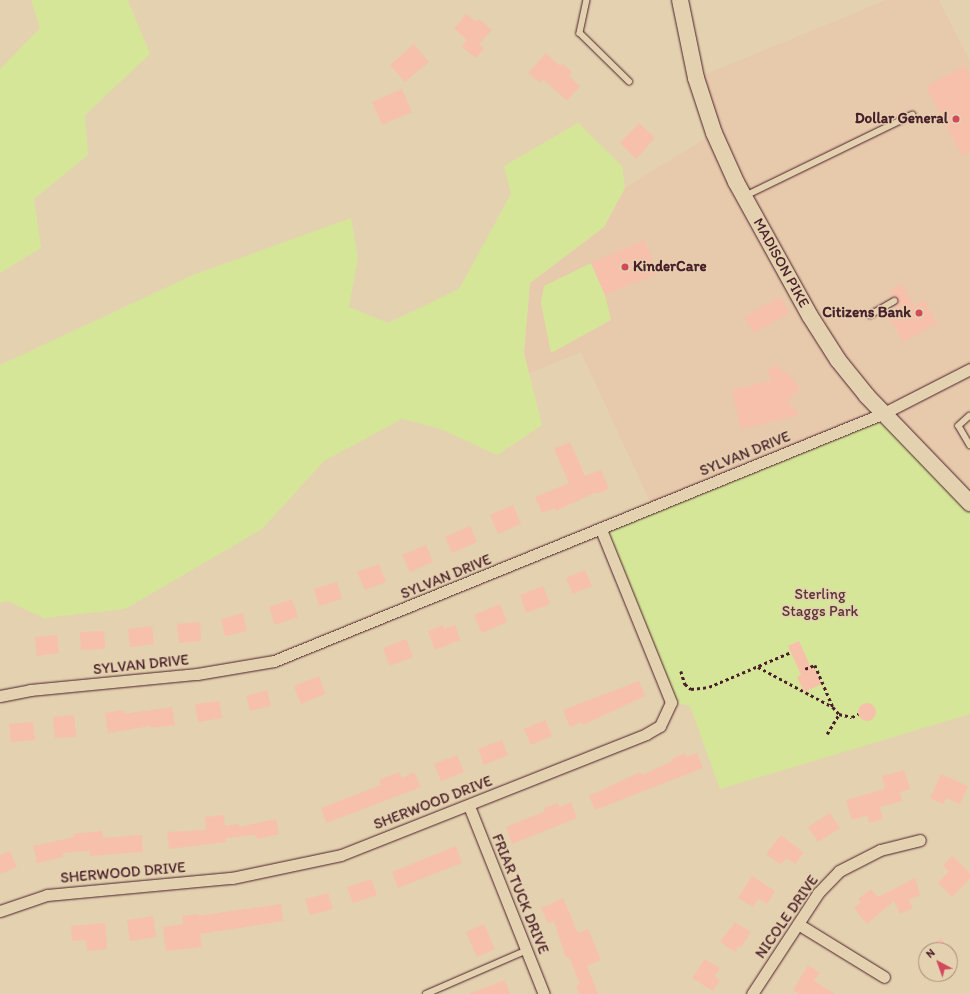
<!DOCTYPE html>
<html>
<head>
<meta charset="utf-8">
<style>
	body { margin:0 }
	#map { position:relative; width:970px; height:994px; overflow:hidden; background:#e4d1af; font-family:Itim,sans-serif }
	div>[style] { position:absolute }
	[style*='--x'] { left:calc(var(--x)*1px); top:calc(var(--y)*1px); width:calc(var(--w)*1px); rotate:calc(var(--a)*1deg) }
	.built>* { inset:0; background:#e7c9ab }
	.green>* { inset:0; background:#d6e699 }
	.building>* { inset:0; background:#f7c0aa }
	.round { border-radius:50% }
	.path>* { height:2.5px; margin-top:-1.25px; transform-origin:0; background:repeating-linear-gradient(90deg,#4a1f2b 0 3px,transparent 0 6px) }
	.roads { filter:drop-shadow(0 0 1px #4a1f2b) drop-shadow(0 0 1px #4a1f2b) }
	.service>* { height:5.5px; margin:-2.75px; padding:0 2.75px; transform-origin:2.75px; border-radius:2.75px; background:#e4d1af }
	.minor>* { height:11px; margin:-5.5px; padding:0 5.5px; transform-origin:5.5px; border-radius:5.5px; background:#e4d1af }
	.secondary>* { height:16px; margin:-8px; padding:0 8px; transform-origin:8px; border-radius:8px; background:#e4d1af }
	.dots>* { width:11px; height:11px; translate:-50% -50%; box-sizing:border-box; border:2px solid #e4d1af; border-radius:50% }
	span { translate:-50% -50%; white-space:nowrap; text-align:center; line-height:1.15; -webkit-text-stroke:3px #e4d1af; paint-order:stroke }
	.poi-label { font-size:15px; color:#4a1f2b; font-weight:700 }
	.right { translate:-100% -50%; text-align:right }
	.left { translate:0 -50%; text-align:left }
	.street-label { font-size:15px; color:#4a1f2b }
	.park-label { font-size:15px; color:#583336 }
	.north { position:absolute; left:918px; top:942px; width:40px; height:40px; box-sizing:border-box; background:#e4d1af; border:1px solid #a68a7a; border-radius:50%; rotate:319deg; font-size:11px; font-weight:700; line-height:16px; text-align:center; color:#4a1f2b }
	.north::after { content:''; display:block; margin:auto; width:14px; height:18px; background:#d1495b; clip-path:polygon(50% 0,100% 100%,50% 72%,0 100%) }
</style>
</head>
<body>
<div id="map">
	<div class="built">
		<i style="clip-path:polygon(887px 0,939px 0,970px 61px,970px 503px,653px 508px,581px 352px,529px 373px,524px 353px,530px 283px,604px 227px,625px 188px,714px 133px,696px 78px)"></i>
	</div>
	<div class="green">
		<i style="clip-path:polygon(31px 0,128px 0,150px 54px,85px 115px,88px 155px,34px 199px,41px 248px,0 273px,0 69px,40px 28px)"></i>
		<i style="clip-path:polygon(578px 123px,622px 166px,625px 188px,604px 227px,530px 283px,524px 353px,542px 425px,497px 455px,441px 429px,402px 419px,324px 461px,262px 529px,125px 609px,44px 618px,7px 601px,0 603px,0 365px,193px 275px,351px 218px,358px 258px,349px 307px,388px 323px,459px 289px,511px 194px,504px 166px)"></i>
		<i style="clip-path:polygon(591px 263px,605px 295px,611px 320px,551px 353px,541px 303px,544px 286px)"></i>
		<i style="clip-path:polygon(884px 413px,970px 503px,970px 714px,720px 789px,690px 706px,671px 702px,601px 530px)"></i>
	</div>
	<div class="building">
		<i style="clip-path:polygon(466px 14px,476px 22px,479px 19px,492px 30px,479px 44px,484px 48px,476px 58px,462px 47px,467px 40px,454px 29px)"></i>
		<i style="clip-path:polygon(414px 44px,429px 62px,405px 82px,390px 65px)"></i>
		<i style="clip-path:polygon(546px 53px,560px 66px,562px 63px,572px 72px,569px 76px,580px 86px,567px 101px,543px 79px,540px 83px,528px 73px)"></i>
		<i style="clip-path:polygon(965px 66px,970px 77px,970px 152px,962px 156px,926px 86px)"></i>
		<i style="clip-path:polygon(402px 89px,412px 112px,382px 125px,372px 102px)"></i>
		<i style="clip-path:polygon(639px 123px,655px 138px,636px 159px,620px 143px)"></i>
		<i style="clip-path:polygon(644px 240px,658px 273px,605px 295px,591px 263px)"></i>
		<i style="clip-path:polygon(902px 284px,914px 306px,924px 300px,937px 323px,903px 342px,890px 319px,901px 313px,896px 304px,898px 301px,889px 291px)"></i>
		<i style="clip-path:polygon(780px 297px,789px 313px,754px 333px,744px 317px)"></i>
		<i style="clip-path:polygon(776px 364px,783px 372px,786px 371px,800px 389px,787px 400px,799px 415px,741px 429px,732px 390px,773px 380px,766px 372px)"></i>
		<i style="clip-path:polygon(570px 442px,585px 476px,601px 470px,609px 489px,597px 494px,596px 492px,556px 511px,555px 508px,542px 513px,535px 497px,569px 483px,554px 449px)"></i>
		<i style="clip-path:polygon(513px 505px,521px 524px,498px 534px,490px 515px)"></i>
		<i style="clip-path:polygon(470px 526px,477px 542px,452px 553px,445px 537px)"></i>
		<i style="clip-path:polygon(426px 545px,433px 562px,410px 572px,402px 555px)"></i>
		<i style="clip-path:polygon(379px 564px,386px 582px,365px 590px,357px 572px)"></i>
		<i style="clip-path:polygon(585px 570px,592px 586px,573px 594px,566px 578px)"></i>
		<i style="clip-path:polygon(337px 582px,342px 599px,319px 606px,314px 589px)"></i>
		<i style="clip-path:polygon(543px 586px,550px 604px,526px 613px,520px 595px)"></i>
		<i style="clip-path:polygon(292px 599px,298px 617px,275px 625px,269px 607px)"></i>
		<i style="clip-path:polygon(500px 604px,507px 622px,482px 633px,474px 615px)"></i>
		<i style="clip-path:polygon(243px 613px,247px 631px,225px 636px,221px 619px)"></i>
		<i style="clip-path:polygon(200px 622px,201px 641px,179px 643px,177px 624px)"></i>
		<i style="clip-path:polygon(443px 625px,444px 629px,455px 625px,460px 640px,435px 650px,428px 631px)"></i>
		<i style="clip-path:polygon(152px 626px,154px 644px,130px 647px,128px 629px)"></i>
		<i style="clip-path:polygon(104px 631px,105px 649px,81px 650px,80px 632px)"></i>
		<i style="clip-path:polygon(57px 635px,59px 653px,37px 656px,35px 637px)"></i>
		<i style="clip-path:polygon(406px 639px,413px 657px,390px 666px,383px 648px)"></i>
		<i style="clip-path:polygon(799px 641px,812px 670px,815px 668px,822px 684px,804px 692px,797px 677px,801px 675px,788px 646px)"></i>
		<i style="clip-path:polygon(319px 676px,325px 694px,301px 704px,294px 686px)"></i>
		<i style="clip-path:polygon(639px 681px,645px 696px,583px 725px,582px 722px,570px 727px,563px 710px)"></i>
		<i style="clip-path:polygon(267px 690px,271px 706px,250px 711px,246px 696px)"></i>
		<i style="clip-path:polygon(219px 701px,222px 718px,198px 722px,195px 704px)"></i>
		<i class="round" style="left:858px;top:703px;width:18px;height:18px"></i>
		<i style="clip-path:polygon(172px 707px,175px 725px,151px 728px,150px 726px,108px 733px,105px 713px,123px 710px,124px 714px)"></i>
		<i style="clip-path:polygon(74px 715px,76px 737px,55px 738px,53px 717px)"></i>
		<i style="clip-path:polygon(545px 720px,552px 736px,531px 745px,524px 729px)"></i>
		<i style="clip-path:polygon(33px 722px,35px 740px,11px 742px,9px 724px)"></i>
		<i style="clip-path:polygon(502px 740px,508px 755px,484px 765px,478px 749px)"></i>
		<i style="clip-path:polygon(685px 753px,686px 757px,697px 753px,703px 768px,595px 810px,589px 796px,640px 772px,642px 775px,672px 761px,671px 759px)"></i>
		<i style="clip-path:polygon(457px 755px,464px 772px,441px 781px,434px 764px)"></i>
		<i style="clip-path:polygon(904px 770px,910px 789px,900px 792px,902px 801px,880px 807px,883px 819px,869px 823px,867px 815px,852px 820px,846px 800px,885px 789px,882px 776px)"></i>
		<i style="clip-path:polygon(399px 772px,402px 778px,414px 772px,421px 787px,326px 823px,321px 808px,381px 785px,379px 780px)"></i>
		<i style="clip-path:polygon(941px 774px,968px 786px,960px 804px,946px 798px,943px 804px,930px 798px)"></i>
		<i style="clip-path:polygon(571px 802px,577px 818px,512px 844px,506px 827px,545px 811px,544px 808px,558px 803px,559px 807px)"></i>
		<i style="clip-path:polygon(830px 813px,840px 828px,818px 842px,808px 827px)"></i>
		<i style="clip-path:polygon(224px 815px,225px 826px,239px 824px,239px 827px,276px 819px,279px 834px,257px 839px,256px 835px,226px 838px,226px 842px,169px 849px,167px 832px,206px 830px,205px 817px)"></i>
		<i style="clip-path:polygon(102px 831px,103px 838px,142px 835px,143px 852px,90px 856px,90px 851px,62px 853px,63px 857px,37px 863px,33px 846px,74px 837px,73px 834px)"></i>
		<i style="clip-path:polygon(781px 835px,804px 853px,795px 864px,786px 858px,781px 865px,766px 854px)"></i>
		<i style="clip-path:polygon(456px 846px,462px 863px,398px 888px,392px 872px)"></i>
		<i style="clip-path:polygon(10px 851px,17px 867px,0 874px,0 855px)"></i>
		<i style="clip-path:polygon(952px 856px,970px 873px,970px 879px,952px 897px,938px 883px,949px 871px,943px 866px)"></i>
		<i style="clip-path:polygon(752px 876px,775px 891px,767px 904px,758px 899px,753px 907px,738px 898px)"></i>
		<i style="clip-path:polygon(915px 878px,920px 895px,909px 900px,913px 908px,900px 914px,894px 901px,867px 924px,854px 908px,861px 902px,858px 899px,871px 889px,878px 897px)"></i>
		<i style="clip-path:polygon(371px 879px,377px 895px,353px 903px,347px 887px)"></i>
		<i style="clip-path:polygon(328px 893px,333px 909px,310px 915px,305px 899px)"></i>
		<i style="clip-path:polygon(563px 898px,578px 933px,588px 929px,601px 960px,587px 966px,598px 994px,580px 994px,576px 986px,580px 984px,569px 957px,566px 958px,554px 921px,548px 923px,541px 908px)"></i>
		<i style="clip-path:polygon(281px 904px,283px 921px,200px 934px,202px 947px,166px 951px,163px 927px,183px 924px,182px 916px,198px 914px,198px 916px)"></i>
		<i style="clip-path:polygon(153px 916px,156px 937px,130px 941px,127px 920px)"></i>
		<i style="clip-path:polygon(735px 922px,751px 932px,741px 948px,738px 946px,735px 952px,720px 942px)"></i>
		<i style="clip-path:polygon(105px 923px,107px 949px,87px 951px,86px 940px,72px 941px,71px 926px)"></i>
		<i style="clip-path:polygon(484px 924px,495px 949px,477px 957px,466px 932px)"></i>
		<i style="clip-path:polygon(941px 938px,949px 950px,923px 950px)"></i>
		<i style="clip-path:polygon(705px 959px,720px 968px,715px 976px,720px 980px,713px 991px,692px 978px)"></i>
		<i style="clip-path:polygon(808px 965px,820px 973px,814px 981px,835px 994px,799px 994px,793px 990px)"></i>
		<i style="clip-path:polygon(505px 980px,510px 994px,471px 994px,471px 993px)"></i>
	</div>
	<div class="path">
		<i style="--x:758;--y:667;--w:85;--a:28.1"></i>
		<i style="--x:833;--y:707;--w:9;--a:49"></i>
		<i style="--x:839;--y:714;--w:13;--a:13"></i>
		<i style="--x:852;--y:717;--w:7;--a:-27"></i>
		<i style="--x:805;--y:669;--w:11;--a:-22"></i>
		<i style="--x:815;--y:665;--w:46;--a:66.8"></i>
		<i style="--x:681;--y:671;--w:14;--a:73"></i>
		<i style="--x:685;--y:684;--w:8;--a:40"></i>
		<i style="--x:691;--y:689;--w:18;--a:-6"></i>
		<i style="--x:709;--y:687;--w:89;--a:-23.1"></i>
		<i style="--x:827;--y:734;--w:23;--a:-59"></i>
	</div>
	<div class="roads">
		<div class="service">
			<i style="--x:587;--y:0;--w:34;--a:102"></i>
			<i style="--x:580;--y:33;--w:69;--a:44.4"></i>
			<i style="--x:745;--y:196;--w:186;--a:-25.9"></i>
			<i style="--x:870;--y:315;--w:28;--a:-30"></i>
			<i style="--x:970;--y:416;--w:15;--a:138"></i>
			<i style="--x:959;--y:426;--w:22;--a:60"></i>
			<i style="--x:426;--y:994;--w:110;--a:-23.5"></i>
		</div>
		<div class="minor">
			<i style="--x:0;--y:696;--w:31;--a:-11"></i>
			<i style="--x:30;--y:690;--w:168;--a:-5.5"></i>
			<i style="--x:197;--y:674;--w:78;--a:-9.6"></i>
			<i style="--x:274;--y:661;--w:658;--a:-22.12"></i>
			<i style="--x:884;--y:413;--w:97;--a:-27.1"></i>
			<i style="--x:469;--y:806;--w:202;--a:68.3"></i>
			<i style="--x:0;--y:911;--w:50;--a:-18.8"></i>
			<i style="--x:47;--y:895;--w:186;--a:-5.3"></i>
			<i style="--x:232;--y:878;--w:111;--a:-11.9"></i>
			<i style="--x:341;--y:855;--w:328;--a:-21.6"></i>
			<i style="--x:646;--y:734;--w:16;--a:-30"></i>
			<i style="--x:660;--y:726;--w:26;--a:-65"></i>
			<i style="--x:671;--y:702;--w:186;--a:-112.1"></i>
			<i style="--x:798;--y:924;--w:101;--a:31.6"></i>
			<i style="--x:752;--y:994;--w:121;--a:-56.8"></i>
			<i style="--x:818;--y:893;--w:30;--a:-46"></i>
			<i style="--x:839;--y:871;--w:46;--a:-27.1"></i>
			<i style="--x:880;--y:850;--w:41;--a:-14"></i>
		</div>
		<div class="secondary">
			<i style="--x:680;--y:0;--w:80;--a:78.4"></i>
			<i style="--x:696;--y:78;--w:58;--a:71.9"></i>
			<i style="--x:714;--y:133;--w:54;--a:65.8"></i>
			<i style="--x:736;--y:182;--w:153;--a:61.1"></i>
			<i style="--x:810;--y:316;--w:52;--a:57.5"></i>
			<i style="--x:838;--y:360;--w:46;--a:51.1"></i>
			<i style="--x:867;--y:396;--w:149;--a:46.1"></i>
		</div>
	</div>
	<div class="dots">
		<i style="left:956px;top:119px;background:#d1495b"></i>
		<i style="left:625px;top:267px;background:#d1495b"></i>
		<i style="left:919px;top:313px;background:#d1495b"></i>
	</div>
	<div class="poi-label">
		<span class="right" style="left:948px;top:119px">Dollar General</span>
		<span class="left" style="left:633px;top:267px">KinderCare</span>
		<span class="right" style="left:911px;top:313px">Citizens Bank</span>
	</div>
	<div class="street-label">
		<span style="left:781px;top:263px;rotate:61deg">MADISON PIKE</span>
		<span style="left:745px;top:454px;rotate:-22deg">SYLVAN DRIVE</span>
		<span style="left:446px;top:577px;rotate:-22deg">SYLVAN DRIVE</span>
		<span style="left:141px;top:665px;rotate:-6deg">SYLVAN DRIVE</span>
		<span style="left:433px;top:803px;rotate:-21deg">SHERWOOD DRIVE</span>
		<span style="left:123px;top:873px;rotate:-5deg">SHERWOOD DRIVE</span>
		<span style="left:520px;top:894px;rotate:68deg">FRIAR TUCK DRIVE</span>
		<span style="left:787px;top:917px;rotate:-55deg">NICOLE DRIVE</span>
	</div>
	<div class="park-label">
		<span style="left:820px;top:603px">Sterling<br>Staggs Park</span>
	</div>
	<div class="north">N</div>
</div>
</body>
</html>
